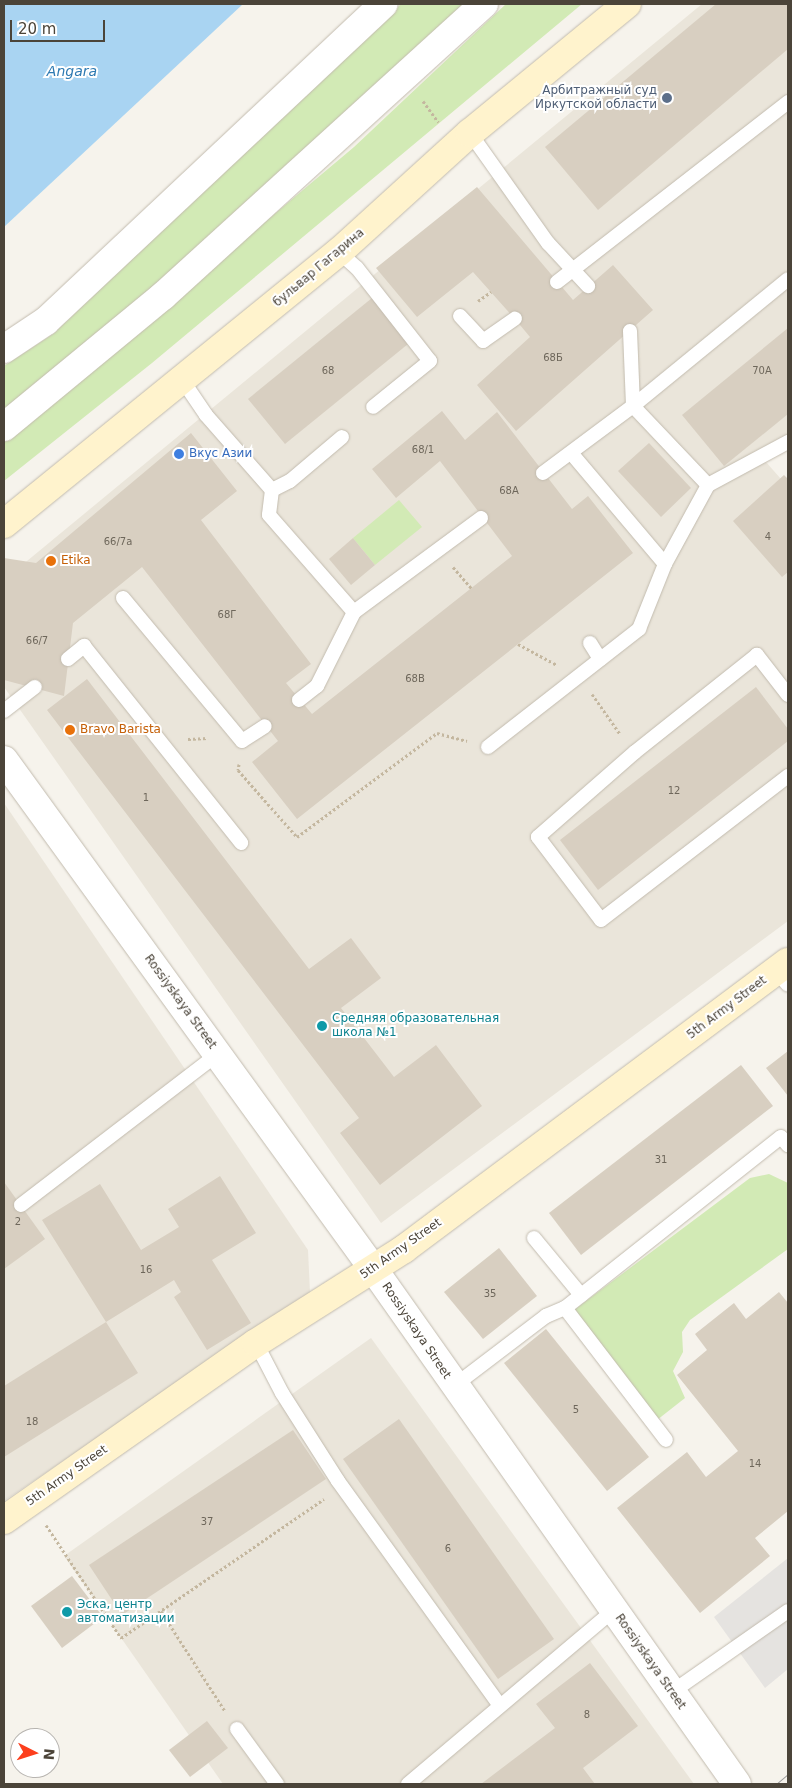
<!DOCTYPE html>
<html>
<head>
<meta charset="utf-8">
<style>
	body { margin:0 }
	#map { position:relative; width:792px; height:1788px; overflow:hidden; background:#f6f3ec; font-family:"DejaVu Sans",sans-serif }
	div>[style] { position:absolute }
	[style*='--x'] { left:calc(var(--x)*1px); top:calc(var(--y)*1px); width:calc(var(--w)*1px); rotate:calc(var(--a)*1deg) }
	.residential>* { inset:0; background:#eae5da }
	.green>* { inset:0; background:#d2eab5 }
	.parking>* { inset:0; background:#e5e3e0 }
	.water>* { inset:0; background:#a9d4f2 }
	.building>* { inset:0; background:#d8cfc1 }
	.path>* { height:3px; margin-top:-1.5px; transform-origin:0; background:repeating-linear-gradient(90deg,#c4b79f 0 2.5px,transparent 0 5px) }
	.roads { filter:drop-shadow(0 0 1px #c2bbae) drop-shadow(0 0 1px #c2bbae) }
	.lane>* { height:14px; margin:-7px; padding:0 7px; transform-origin:7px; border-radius:7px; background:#fff }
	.street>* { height:28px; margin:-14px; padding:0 14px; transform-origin:14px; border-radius:14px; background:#fff }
	.secondary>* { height:28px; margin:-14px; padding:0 14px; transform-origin:14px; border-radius:14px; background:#fff3cd }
	.tram>* { height:1px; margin:-0.5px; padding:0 0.5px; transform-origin:0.5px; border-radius:0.5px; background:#9a9a9a }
	.dots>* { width:14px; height:14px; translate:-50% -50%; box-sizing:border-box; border:2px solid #fff; border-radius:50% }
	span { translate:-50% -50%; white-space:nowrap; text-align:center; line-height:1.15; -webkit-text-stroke:4px #fff; paint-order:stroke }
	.number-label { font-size:10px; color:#6e675b }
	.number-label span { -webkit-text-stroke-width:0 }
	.service-label { font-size:12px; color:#4e5e75 }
	.right { translate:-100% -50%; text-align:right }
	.street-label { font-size:12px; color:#4b4439 }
	.shop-label { font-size:12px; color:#366cbe }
	.left { translate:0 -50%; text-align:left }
	.food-label { font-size:12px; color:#c56008 }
	.culture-label { font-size:12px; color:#0d838f }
	.water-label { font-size:14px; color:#2e7ab2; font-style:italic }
	.frame { position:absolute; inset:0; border:5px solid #4b4439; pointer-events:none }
	.north { position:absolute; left:10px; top:1728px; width:50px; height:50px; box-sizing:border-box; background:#fff; border:1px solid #b7b4b0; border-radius:50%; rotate:95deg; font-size:14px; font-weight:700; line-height:20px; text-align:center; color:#4b4439 }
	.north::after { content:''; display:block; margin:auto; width:18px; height:22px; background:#fc3f1d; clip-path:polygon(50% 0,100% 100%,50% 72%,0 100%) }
	.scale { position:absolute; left:10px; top:20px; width:95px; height:22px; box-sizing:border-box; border:2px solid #4b4439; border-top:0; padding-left:6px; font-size:15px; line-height:18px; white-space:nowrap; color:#4b4439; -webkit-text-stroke:4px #fff; paint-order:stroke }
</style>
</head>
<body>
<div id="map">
	<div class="residential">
		<i style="clip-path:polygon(702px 4px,788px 4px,788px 443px,766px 462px,788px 487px,788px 921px,381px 1223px,4px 687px,4px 580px)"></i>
		<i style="clip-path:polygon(4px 803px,308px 1250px,310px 1293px,4px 1501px)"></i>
		<i style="clip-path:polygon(371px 1338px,694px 1784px,223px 1784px,64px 1556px)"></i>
	</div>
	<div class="green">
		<i style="clip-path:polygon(401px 4px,470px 4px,257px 201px,4px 416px,4px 366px,53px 334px)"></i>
		<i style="clip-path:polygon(506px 4px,582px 4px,152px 363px,4px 481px,4px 442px,354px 147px)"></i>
		<i style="clip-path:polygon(399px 500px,422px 527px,375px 565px,353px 538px)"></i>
		<i style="clip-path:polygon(769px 1174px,788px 1183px,788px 1249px,690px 1320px,682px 1332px,683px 1352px,673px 1371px,685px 1398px,657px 1420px,574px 1310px,750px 1178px)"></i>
	</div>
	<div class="parking">
		<i style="clip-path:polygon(788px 1558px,788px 1669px,765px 1688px,714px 1617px)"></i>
	</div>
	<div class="water">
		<i style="clip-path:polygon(4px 4px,243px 4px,4px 227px)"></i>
	</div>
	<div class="building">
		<i style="clip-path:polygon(716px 4px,788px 4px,788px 49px,598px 210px,545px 147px)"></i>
		<i style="clip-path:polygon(477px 187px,573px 300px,613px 265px,653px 310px,516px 431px,477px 385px,530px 337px,515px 319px,473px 272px,417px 317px,376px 268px)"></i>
		<i style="clip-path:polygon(372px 298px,408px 344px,285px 444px,248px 399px)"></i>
		<i style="clip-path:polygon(788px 328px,788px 414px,724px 466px,682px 415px)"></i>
		<i style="clip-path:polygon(442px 411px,465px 440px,497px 412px,572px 509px,588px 496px,633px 553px,297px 819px,252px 762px,278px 741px,142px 567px,73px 623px,64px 696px,4px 680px,4px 558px,36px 563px,191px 433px,237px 491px,201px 520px,311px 664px,286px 683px,312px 714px,512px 556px,440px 461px,396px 498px,372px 469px)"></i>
		<i style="clip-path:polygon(649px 443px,691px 488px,661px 517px,618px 471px)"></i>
		<i style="clip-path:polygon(784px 475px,788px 479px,788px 572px,782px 577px,733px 521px)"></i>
		<i style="clip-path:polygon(353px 538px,375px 565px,351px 585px,329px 559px)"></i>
		<i style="clip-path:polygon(87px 679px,309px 969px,351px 938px,381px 978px,341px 1008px,394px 1077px,436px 1045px,482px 1106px,380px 1185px,340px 1133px,359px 1118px,47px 710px)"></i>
		<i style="clip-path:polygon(756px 687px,788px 729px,788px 741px,598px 890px,560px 840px)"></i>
		<i style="clip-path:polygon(788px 1051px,788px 1096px,766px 1068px)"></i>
		<i style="clip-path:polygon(741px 1065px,773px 1106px,581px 1255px,549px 1213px)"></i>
		<i style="clip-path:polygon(220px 1176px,256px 1233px,212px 1260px,251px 1323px,207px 1350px,174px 1297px,181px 1292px,174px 1280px,106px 1322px,42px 1220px,100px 1184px,141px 1250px,179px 1227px,168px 1209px)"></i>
		<i style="clip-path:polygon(4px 1182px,45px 1239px,4px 1269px)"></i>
		<i style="clip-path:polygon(499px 1248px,537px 1296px,483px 1339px,444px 1292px)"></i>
		<i style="clip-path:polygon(779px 1292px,788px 1303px,788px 1511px,755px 1538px,770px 1556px,700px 1613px,617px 1508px,687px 1452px,706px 1477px,738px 1451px,677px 1375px,707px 1350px,695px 1334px,734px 1303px,746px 1319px)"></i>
		<i style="clip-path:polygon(106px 1322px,138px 1373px,4px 1457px,4px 1386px)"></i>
		<i style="clip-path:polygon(546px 1329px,649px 1457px,607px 1491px,504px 1363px)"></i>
		<i style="clip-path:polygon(399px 1419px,554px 1639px,498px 1679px,343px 1459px)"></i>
		<i style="clip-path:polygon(293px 1430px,326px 1479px,122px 1615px,89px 1565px)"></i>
		<i style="clip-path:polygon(72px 1576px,103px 1617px,62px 1648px,31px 1606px)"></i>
		<i style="clip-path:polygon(590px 1663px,638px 1726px,583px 1768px,595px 1784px,481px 1784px,555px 1728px,536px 1704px)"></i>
		<i style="clip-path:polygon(207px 1721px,228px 1748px,190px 1777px,169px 1750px)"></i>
	</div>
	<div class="path">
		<i style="--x:423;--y:101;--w:26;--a:54"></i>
		<i style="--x:478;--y:301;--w:16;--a:-35"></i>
		<i style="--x:453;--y:567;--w:28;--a:49"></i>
		<i style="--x:518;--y:644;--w:44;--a:28.3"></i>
		<i style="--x:592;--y:694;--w:49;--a:55"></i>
		<i style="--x:188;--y:739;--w:20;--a:-3"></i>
		<i style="--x:239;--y:764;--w:6;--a:99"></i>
		<i style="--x:238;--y:770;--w:89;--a:48.6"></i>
		<i style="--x:297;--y:837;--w:174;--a:-36.6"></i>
		<i style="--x:437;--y:733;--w:31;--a:15"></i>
		<i style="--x:46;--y:1525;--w:136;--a:56.4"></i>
		<i style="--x:121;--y:1638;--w:246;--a:-34.4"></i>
		<i style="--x:161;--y:1611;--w:119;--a:57.4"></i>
	</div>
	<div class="roads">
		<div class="lane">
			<i style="--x:470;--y:133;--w:135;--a:54.7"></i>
			<i style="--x:548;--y:243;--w:59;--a:47.1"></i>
			<i style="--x:339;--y:252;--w:24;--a:42"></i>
			<i style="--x:357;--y:268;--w:118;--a:51.9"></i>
			<i style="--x:430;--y:361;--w:73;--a:141.1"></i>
			<i style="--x:557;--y:282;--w:293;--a:-37.9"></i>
			<i style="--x:460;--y:316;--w:34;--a:47"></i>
			<i style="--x:483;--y:341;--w:39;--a:-35"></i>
			<i style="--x:630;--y:331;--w:75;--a:87.7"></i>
			<i style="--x:633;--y:406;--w:109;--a:46.5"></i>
			<i style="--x:708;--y:485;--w:91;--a:-28.3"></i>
			<i style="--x:183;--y:381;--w:41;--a:55.9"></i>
			<i style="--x:206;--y:415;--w:100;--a:48.7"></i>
			<i style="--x:272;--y:490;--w:25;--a:97"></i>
			<i style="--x:269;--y:515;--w:129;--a:48.8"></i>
			<i style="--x:354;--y:612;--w:158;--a:-36.5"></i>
			<i style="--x:572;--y:454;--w:144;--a:49.8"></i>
			<i style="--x:543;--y:473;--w:112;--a:-36.7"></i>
			<i style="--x:633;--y:406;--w:200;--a:-39.3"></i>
			<i style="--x:272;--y:490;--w:20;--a:-27"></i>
			<i style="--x:290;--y:481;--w:68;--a:-40.2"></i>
			<i style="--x:123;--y:598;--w:186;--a:50.2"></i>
			<i style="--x:242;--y:741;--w:27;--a:-33"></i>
			<i style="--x:590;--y:643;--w:19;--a:58"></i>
			<i style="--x:68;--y:659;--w:21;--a:-39"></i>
			<i style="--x:84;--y:646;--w:252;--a:51.4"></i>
			<i style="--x:788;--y:695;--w:51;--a:-127.8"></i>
			<i style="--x:757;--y:655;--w:156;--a:141.5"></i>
			<i style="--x:635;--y:752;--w:129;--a:138.8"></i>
			<i style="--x:538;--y:837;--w:104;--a:52.8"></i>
			<i style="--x:601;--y:920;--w:236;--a:-37.6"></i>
			<i style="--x:299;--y:700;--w:23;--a:-38"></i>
			<i style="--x:317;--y:686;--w:83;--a:-63.4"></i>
			<i style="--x:4;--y:711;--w:39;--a:-38"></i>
			<i style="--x:488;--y:747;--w:192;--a:-38"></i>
			<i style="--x:639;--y:629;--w:70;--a:-68.2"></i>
			<i style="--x:665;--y:564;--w:90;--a:-61.4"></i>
			<i style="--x:776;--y:971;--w:18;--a:49"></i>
			<i style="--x:21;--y:1205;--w:248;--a:-37.5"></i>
			<i style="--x:534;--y:1238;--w:74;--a:50.5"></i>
			<i style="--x:565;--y:1308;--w:166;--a:52.6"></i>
			<i style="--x:256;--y:1343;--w:56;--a:62.5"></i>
			<i style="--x:282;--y:1393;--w:104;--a:57.5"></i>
			<i style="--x:338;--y:1481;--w:275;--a:54.2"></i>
			<i style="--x:454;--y:1386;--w:116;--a:-37.3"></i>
			<i style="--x:546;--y:1316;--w:21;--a:-23"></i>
			<i style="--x:565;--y:1308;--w:275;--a:-38.4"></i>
			<i style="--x:781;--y:1137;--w:11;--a:49"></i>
			<i style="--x:672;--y:1692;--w:141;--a:-34.9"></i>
			<i style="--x:237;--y:1729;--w:68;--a:54"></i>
			<i style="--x:408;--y:1784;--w:268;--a:-40.2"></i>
		</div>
		<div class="street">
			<i style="--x:4;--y:349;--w:50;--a:-33.7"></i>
			<i style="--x:46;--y:321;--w:463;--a:-43.2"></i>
			<i style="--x:4;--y:427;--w:206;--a:-39.5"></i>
			<i style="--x:163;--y:296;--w:434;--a:-42.3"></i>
			<i style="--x:4;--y:760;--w:630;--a:54.04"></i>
			<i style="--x:374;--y:1270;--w:629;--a:54.77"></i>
		</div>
		<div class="secondary">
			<i style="--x:4;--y:524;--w:432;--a:-39.1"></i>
			<i style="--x:339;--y:252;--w:177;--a:-42.3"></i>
			<i style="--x:470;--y:133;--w:203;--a:-39.4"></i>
			<i style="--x:4;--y:1520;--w:308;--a:-35.1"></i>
			<i style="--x:256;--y:1343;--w:175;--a:-32.4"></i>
			<i style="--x:404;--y:1249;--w:479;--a:-36.8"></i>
		</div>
	</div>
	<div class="tram">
		<i style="--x:776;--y:1784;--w:16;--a:-40"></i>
	</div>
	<div class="dots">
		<i style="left:667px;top:98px;background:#5c6f8a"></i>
		<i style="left:179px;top:454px;background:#3f7fe0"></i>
		<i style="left:51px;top:561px;background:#e8710a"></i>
		<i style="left:70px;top:730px;background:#e8710a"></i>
		<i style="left:322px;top:1026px;background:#0f9aa8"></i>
		<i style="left:67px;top:1612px;background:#0f9aa8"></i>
	</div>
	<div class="number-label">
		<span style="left:553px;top:358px">68Б</span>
		<span style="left:328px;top:371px">68</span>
		<span style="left:762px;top:371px">70А</span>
		<span style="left:423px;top:450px">68/1</span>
		<span style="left:509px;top:491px">68А</span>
		<span style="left:768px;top:537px">4</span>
		<span style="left:118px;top:542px">66/7а</span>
		<span style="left:227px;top:615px">68Г</span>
		<span style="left:37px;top:641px">66/7</span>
		<span style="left:415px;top:679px">68В</span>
		<span style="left:674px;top:791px">12</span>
		<span style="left:146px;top:798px">1</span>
		<span style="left:661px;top:1160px">31</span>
		<span style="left:18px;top:1222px">2</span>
		<span style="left:146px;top:1270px">16</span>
		<span style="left:490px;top:1294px">35</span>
		<span style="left:576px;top:1410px">5</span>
		<span style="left:32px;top:1422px">18</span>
		<span style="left:755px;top:1464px">14</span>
		<span style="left:207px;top:1522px">37</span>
		<span style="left:448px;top:1549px">6</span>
		<span style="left:587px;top:1715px">8</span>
	</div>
	<div class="service-label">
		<span class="right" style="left:657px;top:98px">Арбитражный суд<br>Иркутской области</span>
	</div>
	<div class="street-label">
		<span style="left:319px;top:268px;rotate:-40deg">бульвар Гагарина</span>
		<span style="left:180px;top:1002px;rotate:54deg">Rossiyskaya Street</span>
		<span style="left:727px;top:1008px;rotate:-37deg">5th Army Street</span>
		<span style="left:401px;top:1249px;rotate:-35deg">5th Army Street</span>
		<span style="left:416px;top:1331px;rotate:56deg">Rossiyskaya Street</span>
		<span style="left:67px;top:1476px;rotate:-35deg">5th Army Street</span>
		<span style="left:650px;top:1662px;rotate:55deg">Rossiyskaya Street</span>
	</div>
	<div class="shop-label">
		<span class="left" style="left:189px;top:454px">Вкус Азии</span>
	</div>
	<div class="food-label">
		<span class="left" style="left:61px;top:561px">Etika</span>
		<span class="left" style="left:80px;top:730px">Bravo Barista</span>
	</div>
	<div class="culture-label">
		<span class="left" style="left:332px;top:1026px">Средняя образовательная<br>школа №1</span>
		<span class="left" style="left:77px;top:1612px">Эска, центр<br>автоматизации</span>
	</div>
	<div class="water-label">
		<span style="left:72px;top:71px">Angara</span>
	</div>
	<div class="frame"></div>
	<div class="north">N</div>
	<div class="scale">20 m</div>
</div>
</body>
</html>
